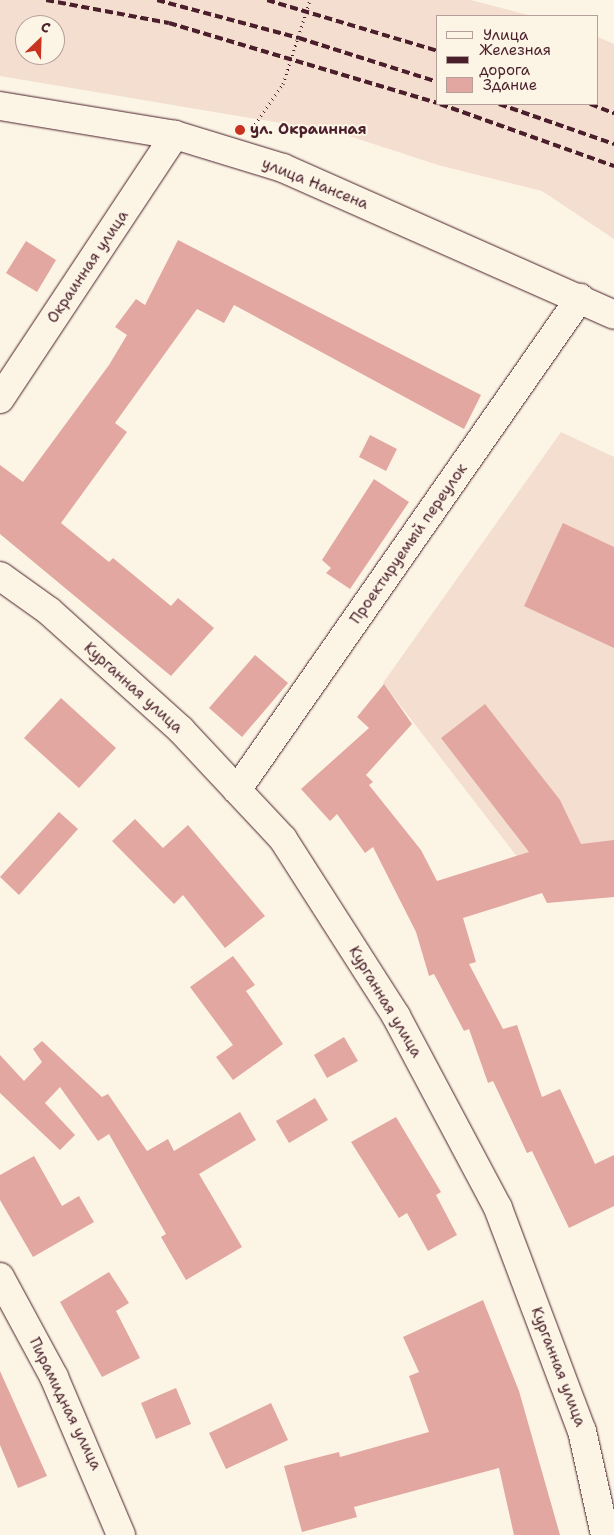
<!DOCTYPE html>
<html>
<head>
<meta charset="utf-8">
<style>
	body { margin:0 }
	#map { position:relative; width:614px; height:1535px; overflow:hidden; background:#fcf5e5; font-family:"Shantell Sans",sans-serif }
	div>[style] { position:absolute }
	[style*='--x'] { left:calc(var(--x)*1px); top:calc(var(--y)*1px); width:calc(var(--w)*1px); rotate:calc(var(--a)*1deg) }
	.built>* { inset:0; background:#f4ded0 }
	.building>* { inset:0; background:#e1a7a0 }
	.path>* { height:3px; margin-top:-1.5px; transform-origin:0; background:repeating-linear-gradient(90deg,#4a1f2b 0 1px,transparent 0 5px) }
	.roads { filter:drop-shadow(0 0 1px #4a1f2b) drop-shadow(0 0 1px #4a1f2b) }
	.street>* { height:28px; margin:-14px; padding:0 14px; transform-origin:14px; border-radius:14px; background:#fcf5e5 }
	.secondary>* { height:28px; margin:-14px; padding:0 14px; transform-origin:14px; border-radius:14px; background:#fcf5e5 }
	.rail>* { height:4px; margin-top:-2px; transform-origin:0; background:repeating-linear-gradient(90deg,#4a1f2b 0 8px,transparent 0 12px) }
	.dots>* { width:14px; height:14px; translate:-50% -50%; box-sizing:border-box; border:2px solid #fcf5e5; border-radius:50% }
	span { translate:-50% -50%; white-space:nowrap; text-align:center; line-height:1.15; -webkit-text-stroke:4px #fcf5e5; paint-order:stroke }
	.poi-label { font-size:15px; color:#4a1f2b; font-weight:700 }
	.left { translate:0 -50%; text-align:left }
	.street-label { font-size:15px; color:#4a1f2b }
	.legend { position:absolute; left:436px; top:15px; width:162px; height:90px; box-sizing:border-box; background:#fcf5e5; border:1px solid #b59f9b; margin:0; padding:6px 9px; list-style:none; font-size:15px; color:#4a1f2b }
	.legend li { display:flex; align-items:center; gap:10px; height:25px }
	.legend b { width:25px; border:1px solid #b59f9b }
	.north { position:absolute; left:15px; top:15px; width:50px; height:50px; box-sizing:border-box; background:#fcf5e5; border:1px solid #b59f9b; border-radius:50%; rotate:24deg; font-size:14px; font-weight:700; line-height:20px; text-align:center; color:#4a1f2b }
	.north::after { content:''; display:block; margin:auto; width:18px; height:22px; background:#c8321e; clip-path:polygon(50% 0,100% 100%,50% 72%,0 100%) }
</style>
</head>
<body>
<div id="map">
	<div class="built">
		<i style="clip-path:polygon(evenodd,0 0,471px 0,532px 16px,438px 16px,438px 104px,598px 104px,598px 37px,614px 44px,614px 239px,542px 191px,438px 165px,340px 133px,0 76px,0 0,25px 25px,55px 25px,55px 55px,25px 55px,25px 25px)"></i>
		<i style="clip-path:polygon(561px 432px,614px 457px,614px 895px,552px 902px,383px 683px)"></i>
	</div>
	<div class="building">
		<i style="clip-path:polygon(178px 240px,481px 395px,464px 429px,234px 305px,224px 323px,197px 309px,115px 423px,127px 432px,61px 523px,109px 562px,113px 558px,171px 606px,178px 598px,214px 628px,171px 676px,0 534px,0 465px,23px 482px,109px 365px,127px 335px,115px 327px,136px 299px,145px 305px)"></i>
		<i style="clip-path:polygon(26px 241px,56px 260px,37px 292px,6px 273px)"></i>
		<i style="clip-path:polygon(370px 435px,397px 449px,386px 471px,359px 457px)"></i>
		<i style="clip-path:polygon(374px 479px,409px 502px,350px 589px,326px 573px,331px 568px,322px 560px)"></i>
		<i style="clip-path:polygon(563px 523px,614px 547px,614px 648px,524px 606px)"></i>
		<i style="clip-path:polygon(255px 655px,288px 683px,242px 737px,209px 708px)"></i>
		<i style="clip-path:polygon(384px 684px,412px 724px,366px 775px,373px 782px,369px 785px,421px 850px,437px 881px,529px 852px,441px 738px,485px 704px,560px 800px,581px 844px,614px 840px,614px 897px,547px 903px,542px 893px,463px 918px,476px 962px,469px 964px,503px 1029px,517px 1025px,542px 1097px,560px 1089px,595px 1164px,614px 1155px,614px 1206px,569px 1228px,532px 1151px,527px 1153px,493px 1081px,488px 1083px,469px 1029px,464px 1031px,434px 974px,429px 976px,416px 932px,373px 847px,365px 853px,337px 814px,330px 821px,301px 789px,369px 728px,357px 717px)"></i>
		<i style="clip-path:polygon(61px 698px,116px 748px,79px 788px,24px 738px)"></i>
		<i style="clip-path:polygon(59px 812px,78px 829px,19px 895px,0 877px)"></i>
		<i style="clip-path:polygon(135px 819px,163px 848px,188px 825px,265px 916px,225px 948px,183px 895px,174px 904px,112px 841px)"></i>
		<i style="clip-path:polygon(233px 956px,255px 985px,246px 991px,283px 1044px,233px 1080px,216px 1057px,233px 1045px,190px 987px)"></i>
		<i style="clip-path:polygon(344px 1037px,358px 1061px,327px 1078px,314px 1055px)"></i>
		<i style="clip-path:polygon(42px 1041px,102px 1097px,108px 1094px,147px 1151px,168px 1139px,174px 1151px,240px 1112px,256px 1140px,199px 1174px,242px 1247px,186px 1280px,161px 1237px,166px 1234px,109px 1134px,98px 1141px,60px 1087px,45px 1103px,75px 1135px,60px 1150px,0 1093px,0 1055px,24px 1081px,42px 1062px,33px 1049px)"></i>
		<i style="clip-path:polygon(315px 1098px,328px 1120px,289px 1143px,276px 1121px)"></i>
		<i style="clip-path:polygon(396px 1117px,441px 1192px,436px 1195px,457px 1235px,428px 1251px,407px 1213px,399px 1218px,351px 1142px)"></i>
		<i style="clip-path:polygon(34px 1156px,62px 1206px,79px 1196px,94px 1222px,33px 1257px,0 1200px,0 1175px)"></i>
		<i style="clip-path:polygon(109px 1272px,129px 1303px,116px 1311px,140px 1358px,102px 1377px,60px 1302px)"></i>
		<i style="clip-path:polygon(483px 1300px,519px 1391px,560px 1535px,514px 1535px,499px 1468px,354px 1507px,357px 1517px,302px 1532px,284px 1466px,339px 1452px,340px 1457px,429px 1432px,409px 1376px,419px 1372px,403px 1337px)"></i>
		<i style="clip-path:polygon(0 1371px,47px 1476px,18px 1488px,0 1445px)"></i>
		<i style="clip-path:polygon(176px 1388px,191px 1424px,156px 1439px,141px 1403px)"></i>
		<i style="clip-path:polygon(271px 1403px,288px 1440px,226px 1469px,209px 1433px)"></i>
	</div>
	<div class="path">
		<i style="--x:252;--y:128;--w:54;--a:-54.8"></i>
		<i style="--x:283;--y:84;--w:88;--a:-72.2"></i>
	</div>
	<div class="roads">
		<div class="street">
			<i style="--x:0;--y:399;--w:317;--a:-56.5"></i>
			<i style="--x:0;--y:576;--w:60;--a:35.5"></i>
			<i style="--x:49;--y:611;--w:178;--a:42"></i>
			<i style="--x:181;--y:730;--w:149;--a:46.9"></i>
			<i style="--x:283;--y:839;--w:210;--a:57.4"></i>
			<i style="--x:396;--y:1016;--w:217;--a:62"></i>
			<i style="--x:498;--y:1208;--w:238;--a:69.4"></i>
			<i style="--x:582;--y:1431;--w:107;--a:77.5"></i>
			<i style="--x:237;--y:790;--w:600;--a:-55.12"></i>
			<i style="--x:0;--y:1277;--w:114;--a:61.6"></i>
			<i style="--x:54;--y:1377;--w:172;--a:67"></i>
		</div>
		<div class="secondary">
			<i style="--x:0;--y:106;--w:177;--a:9.4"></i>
			<i style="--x:175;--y:135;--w:113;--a:17"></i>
			<i style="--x:283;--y:168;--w:362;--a:23.9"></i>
		</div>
	</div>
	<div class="rail">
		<i style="--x:46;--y:0;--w:125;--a:10.6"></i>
		<i style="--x:169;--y:23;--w:281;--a:16.6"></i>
		<i style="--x:157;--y:0;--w:147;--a:15"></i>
		<i style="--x:299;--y:38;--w:146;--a:17.6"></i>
		<i style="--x:267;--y:0;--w:178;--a:16.6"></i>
		<i style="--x:440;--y:104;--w:185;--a:19.6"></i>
		<i style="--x:499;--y:104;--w:122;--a:19.2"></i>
		<i style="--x:590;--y:104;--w:26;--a:21"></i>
	</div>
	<div class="dots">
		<i style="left:240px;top:130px;background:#c8321e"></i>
	</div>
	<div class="poi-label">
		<span class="left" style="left:250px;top:130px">ул. Окраинная</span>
	</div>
	<div class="street-label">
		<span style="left:315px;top:184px;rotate:22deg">улица Нансена</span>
		<span style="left:88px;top:267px;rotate:-56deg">Окраинная улица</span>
		<span style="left:409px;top:544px;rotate:-55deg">Проектируемый переулок</span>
		<span style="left:133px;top:688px;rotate:42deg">Курганная улица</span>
		<span style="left:385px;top:1002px;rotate:59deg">Курганная улица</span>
		<span style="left:558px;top:1367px;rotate:69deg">Курганная улица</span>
		<span style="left:65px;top:1404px;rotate:64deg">Пирамидная улица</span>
	</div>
	<ul class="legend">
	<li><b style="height:6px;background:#fcf5e5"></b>Улица</li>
	<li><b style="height:6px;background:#4a1f2b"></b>Железная дорога</li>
	<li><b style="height:14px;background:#e1a7a0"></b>Здание</li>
	</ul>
	<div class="north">С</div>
</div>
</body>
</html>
